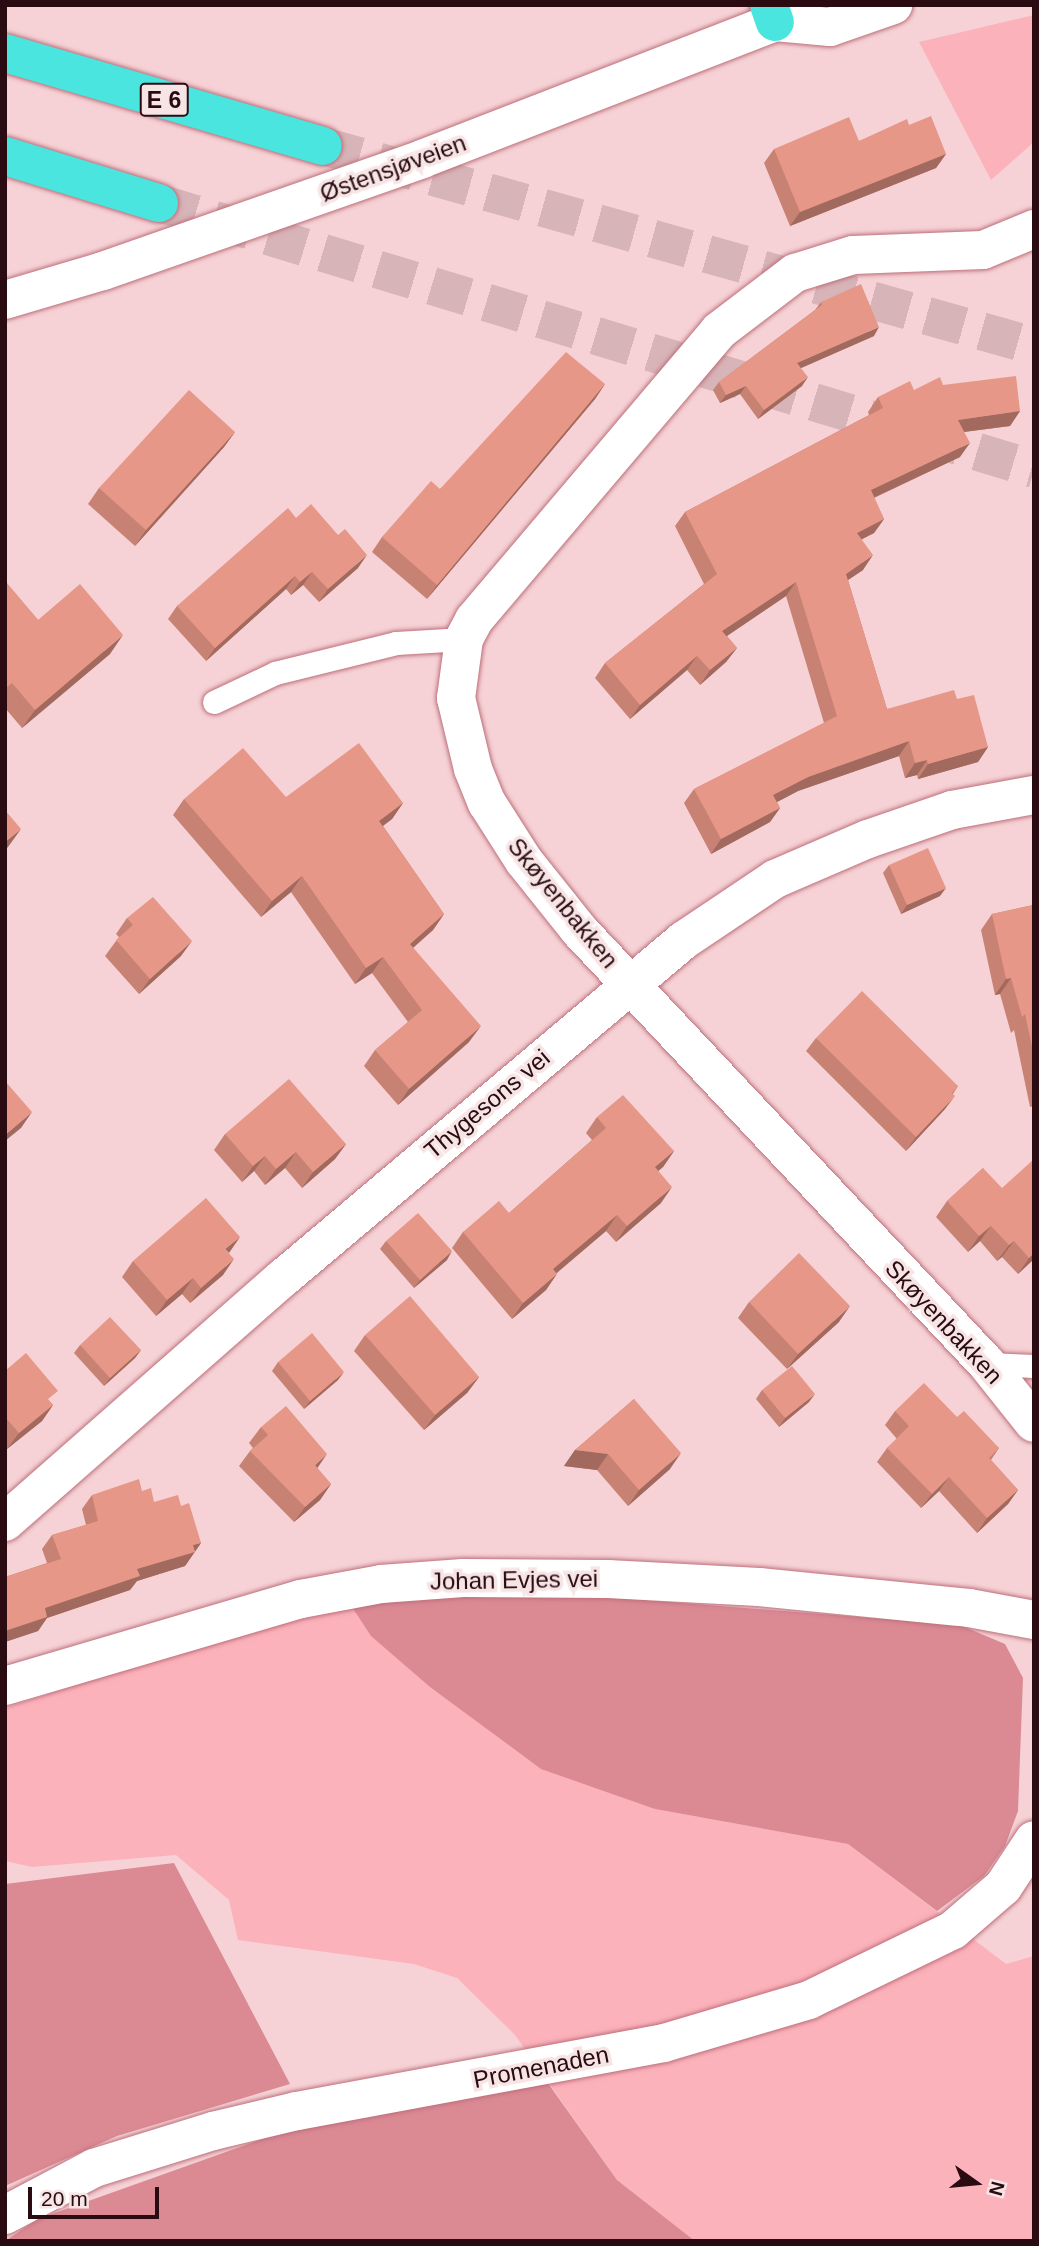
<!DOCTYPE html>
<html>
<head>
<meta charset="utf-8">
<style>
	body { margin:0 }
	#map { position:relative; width:1039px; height:2246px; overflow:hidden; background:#f6d2d6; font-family:Helvetica,sans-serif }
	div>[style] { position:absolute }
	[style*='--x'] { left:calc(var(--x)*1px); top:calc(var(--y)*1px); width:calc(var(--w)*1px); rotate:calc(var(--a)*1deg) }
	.green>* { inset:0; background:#fcb2bb }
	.forest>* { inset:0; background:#db8a94 }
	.highway-tunnel>* { height:38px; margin-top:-19px; transform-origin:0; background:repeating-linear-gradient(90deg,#d7b4b8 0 38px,transparent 0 57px) }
	.roads { filter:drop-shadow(0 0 2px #bd6f7a) drop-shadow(0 0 2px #bd6f7a) }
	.lane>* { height:23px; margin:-11.5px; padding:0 11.5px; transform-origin:11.5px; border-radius:11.5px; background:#fff }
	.street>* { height:38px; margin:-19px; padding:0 19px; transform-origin:19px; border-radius:19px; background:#fff }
	.secondary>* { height:38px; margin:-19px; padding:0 19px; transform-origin:19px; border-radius:19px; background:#fff }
	.highway>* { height:38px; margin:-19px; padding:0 19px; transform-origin:19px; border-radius:19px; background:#4be5df }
	.wall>* { inset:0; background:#c78274 }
	.shaded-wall>* { inset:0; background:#a26a5e }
	.building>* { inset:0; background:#e79787 }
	span { translate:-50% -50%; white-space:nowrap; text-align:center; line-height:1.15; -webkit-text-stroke:7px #f7e5e6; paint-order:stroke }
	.shield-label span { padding:2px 5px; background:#f7e5e6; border:2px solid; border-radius:5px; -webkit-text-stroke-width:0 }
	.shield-label { font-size:23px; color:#290b11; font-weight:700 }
	.street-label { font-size:24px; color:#290b11 }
	.frame { position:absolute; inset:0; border:7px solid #290b11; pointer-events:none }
	.north { position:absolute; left:941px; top:2148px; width:70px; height:70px; -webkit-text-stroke:5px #f7e5e6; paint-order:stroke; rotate:105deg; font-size:19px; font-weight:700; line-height:28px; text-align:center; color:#290b11 }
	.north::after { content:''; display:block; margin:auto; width:24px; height:32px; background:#290b11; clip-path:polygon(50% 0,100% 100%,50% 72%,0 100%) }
	.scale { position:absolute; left:28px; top:2187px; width:131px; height:32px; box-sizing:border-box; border:4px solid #290b11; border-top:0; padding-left:9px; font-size:21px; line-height:24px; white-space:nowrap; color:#290b11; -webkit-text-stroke:5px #f7e5e6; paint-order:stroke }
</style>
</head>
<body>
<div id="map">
	<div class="green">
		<i style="clip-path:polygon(1034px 15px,1034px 142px,991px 180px,919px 42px)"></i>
		<i style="clip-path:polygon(352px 1607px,655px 1809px,848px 1844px,1006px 1964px,1034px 1956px,1034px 2241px,695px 2241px,617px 2180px,515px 2035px,457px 1978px,414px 1964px,238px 1940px,229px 1900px,176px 1855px,32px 1867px,5px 1861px,5px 1708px,243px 1631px)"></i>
	</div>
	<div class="forest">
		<i style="clip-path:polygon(438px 1590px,530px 1591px,960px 1625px,1005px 1644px,1023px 1678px,1018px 1811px,1005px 1846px,984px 1876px,937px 1911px,848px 1844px,655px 1809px,541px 1769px,430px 1687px,371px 1636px,352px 1607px)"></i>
		<i style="clip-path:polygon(174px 1863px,290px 2084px,117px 2136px,5px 2186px,5px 1884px)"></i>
		<i style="clip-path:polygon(545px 2079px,617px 2180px,695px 2241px,5px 2241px,38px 2219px,296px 2127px)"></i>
	</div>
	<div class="highway-tunnel">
		<i style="--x:323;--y:146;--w:739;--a:15.71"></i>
		<i style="--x:159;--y:203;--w:915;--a:16.91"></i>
	</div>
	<div class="roads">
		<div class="lane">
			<i style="--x:214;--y:702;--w:68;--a:-25.4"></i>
			<i style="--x:275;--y:673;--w:125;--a:-13.9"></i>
			<i style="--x:396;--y:643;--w:68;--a:-3.4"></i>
			<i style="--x:987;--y:1364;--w:47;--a:2.4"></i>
		</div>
		<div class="street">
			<i style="--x:1034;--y:229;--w:55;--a:157.6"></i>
			<i style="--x:983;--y:250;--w:130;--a:177.8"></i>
			<i style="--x:853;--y:255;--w:61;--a:162.8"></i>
			<i style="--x:795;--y:273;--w:96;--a:142.7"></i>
			<i style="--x:719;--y:331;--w:379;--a:130.3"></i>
			<i style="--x:474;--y:620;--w:21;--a:118"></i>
			<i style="--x:464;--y:639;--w:60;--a:97.7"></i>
			<i style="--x:456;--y:698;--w:73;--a:76.5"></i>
			<i style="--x:473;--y:769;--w:37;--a:68"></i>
			<i style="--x:487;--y:803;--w:69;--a:57.5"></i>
			<i style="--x:524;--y:861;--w:88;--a:51.4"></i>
			<i style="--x:579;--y:930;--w:596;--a:46.77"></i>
			<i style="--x:987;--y:1364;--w:75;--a:51.5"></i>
			<i style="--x:5;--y:1522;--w:370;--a:-41.3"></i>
			<i style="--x:283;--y:1278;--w:524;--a:-40.13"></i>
			<i style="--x:684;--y:940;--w:110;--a:-33.8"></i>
			<i style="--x:775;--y:879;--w:101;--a:-23.3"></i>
			<i style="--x:868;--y:839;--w:89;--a:-19"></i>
			<i style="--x:952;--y:810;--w:83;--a:-10.4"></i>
			<i style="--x:5;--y:1686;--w:309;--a:-16.4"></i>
			<i style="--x:301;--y:1599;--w:81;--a:-10.6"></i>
			<i style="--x:381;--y:1584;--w:82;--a:-4.2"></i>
			<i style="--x:463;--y:1578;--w:145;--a:0.4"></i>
			<i style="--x:608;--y:1579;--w:151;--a:3"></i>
			<i style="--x:759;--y:1587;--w:211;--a:5.7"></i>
			<i style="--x:969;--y:1608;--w:66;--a:10.5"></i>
			<i style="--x:5;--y:2215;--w:101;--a:-27.8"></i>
			<i style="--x:94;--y:2168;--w:125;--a:-17.3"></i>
			<i style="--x:213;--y:2131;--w:86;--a:-13.4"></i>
			<i style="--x:297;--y:2111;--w:373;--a:-10.5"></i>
			<i style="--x:664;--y:2043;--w:151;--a:-16.5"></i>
			<i style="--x:809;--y:2000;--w:160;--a:-25.9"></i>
			<i style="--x:953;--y:1930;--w:66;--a:-40.7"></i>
			<i style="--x:1003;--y:1887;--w:56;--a:-56.6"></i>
		</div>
		<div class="secondary">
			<i style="--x:775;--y:22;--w:55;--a:5.2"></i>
			<i style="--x:830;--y:27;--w:67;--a:-19.2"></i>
			<i style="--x:5;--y:300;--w:102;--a:-16.5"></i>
			<i style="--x:103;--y:271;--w:338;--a:-19.3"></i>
			<i style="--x:422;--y:159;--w:379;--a:-21.2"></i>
			<i style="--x:775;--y:22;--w:25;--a:-42"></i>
		</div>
		<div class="highway">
			<i style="--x:769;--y:5;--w:18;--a:71"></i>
			<i style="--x:5;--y:53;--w:331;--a:16.3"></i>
			<i style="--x:5;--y:156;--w:161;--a:17"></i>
		</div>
	</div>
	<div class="wall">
		<i style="clip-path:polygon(909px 125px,946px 154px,936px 168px,790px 226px,764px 163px,774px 149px,859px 141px)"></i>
		<i style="clip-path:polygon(821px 302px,874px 336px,801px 368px,802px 386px,758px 419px,740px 394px,720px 403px,713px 390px,719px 382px,815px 310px)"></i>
		<i style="clip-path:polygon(605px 384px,595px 399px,427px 599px,372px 552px,382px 537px,440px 489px)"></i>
		<i style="clip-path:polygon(943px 385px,1020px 411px,1010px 426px,964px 432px,960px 457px,874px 498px,884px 519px,874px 533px,862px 539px,863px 570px,848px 580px,887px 709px,957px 699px,988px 747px,978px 762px,918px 779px,917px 775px,905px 778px,899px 756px,798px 791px,777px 802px,780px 808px,770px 822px,711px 854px,684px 803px,694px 789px,824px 723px,786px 596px,727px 636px,737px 648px,726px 662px,700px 685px,687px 670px,630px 719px,595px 678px,605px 663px,704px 584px,675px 526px,685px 512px,869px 415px,868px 412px,878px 397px)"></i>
		<i style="clip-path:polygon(235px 432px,224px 447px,135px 546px,88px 504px,99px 488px)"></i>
		<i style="clip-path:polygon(296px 518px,358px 568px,319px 602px,303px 585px,291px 595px,286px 589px,206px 661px,168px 619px,177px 606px)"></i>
		<i style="clip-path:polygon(5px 581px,38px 620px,110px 654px,22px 728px,5px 708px)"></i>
		<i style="clip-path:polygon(286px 797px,403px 803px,392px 819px,383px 826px,444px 914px,433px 930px,413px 948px,469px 1042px,398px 1105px,364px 1066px,375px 1050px,408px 1022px,372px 973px,355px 984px,291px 892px,261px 917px,173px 815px,184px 799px)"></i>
		<i style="clip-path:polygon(889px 865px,940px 896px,901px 914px,883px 873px)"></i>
		<i style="clip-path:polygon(1033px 905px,1034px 1106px,1030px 1107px,1014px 1030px,1011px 1033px,1000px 994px,995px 995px,981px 930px,992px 914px)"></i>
		<i style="clip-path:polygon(127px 918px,181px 956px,139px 994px,105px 956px,119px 937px,116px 934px)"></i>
		<i style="clip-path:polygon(816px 1038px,958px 1086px,953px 1094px,945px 1109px,906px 1151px,806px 1051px)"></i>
		<i style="clip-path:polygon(597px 1117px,674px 1151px,663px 1167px,658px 1171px,661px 1203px,616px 1242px,606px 1231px,557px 1273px,546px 1290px,512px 1319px,452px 1248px,463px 1232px,509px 1213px,592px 1140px,586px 1133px)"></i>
		<i style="clip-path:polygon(225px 1134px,346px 1144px,335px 1159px,302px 1188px,285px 1168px,265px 1185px,254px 1171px,242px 1182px,214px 1150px)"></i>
		<i style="clip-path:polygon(983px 1168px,1034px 1259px,1018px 1274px,1002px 1257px,997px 1261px,980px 1241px,968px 1252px,936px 1217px,947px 1201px)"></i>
		<i style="clip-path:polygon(386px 1241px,447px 1260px,414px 1288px,380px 1249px)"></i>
		<i style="clip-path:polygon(229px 1253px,223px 1275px,190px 1303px,182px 1294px,156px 1316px,122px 1277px,133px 1261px)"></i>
		<i style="clip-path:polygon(749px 1302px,839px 1322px,787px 1369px,738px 1318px)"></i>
		<i style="clip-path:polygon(365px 1335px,479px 1377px,467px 1393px,424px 1430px,354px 1351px)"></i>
		<i style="clip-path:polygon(80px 1345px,141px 1350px,135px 1358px,104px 1386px,74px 1353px)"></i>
		<i style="clip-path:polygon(278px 1362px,338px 1380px,304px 1409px,272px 1371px)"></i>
		<i style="clip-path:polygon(5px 1371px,50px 1402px,53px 1405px,42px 1421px,7px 1449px,5px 1446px)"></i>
		<i style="clip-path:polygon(762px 1390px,809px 1402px,779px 1427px,756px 1399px)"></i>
		<i style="clip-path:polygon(634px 1399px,670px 1469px,628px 1506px,597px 1470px,564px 1466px,575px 1450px)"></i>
		<i style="clip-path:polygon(895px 1411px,957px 1417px,999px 1448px,991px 1460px,1018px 1490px,1008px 1504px,977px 1533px,939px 1491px,921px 1508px,877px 1462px,887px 1448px,897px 1439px,885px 1425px)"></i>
		<i style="clip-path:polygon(261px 1427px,317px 1468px,331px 1484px,320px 1500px,294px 1522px,239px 1466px,250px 1451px,253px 1448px,249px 1443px)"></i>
		<i style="clip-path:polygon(142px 1491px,154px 1502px,181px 1506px,201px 1543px,185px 1566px,137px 1581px,130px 1590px,47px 1618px,38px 1631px,5px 1642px,5px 1577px,47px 1563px,42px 1549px,52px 1535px,86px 1525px,82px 1509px,92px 1495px)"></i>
	</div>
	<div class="shaded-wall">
		<i style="clip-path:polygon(946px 154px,936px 168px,790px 226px,800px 212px)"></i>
		<i style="clip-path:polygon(879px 327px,874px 336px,792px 372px,797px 363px)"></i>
		<i style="clip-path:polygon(808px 377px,802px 386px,758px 419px,764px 410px)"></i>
		<i style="clip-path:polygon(605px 384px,595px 399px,427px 599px,437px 585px)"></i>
		<i style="clip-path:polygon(746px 386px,740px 394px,720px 403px,726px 395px)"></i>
		<i style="clip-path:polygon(1020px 411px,1010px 426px,948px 434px,958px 420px)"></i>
		<i style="clip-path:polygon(235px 432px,224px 447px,135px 546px,146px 530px)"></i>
		<i style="clip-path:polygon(970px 443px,960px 457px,860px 504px,871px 490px)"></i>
		<i style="clip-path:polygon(884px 519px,874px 533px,847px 547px,857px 533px)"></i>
		<i style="clip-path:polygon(367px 555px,358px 568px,319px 602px,328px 589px)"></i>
		<i style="clip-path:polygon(873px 555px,863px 570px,836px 588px,846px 574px)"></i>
		<i style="clip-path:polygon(312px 572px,303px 585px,291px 595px,300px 582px)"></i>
		<i style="clip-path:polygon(295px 576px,286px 589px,206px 661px,215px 648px)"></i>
		<i style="clip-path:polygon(796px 582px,786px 596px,712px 646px,722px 631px)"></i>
		<i style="clip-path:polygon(123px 635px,110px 654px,22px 728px,35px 710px)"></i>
		<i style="clip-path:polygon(737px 648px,726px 662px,700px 685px,710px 670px)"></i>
		<i style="clip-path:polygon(697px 656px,687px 670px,630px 719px,640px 705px)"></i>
		<i style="clip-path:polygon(909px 741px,899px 756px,798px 791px,762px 810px,773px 795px,808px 777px)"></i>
		<i style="clip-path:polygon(988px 747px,978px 762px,918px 779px,928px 764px)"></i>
		<i style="clip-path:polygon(927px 760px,917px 775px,905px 778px,915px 763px)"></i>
		<i style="clip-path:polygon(403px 803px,392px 819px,368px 837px,379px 821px)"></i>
		<i style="clip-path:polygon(780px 808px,770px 822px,711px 854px,721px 839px)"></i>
		<i style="clip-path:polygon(21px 829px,8px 847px,5px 850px,5px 842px)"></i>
		<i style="clip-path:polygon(302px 876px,291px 892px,261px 917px,272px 901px)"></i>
		<i style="clip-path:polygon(946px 888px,940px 896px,901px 914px,907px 905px)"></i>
		<i style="clip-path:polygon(444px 914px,433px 930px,399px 960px,410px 944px)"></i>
		<i style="clip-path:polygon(192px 941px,181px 956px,139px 994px,150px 979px)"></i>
		<i style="clip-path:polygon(383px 957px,372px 973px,355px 984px,366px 968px)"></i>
		<i style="clip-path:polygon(1011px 978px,1000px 994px,995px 995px,1006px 979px)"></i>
		<i style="clip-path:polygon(481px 1026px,469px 1042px,398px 1105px,409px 1089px)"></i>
		<i style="clip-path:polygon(955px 1096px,945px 1109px,906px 1151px,916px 1137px)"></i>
		<i style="clip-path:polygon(32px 1112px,21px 1128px,5px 1141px,5px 1135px)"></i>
		<i style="clip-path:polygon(346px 1144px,335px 1159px,302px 1188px,313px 1172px)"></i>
		<i style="clip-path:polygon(674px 1151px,663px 1167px,644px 1183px,655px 1167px)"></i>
		<i style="clip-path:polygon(296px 1152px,285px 1168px,265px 1185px,276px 1169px)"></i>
		<i style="clip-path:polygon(265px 1156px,254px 1171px,242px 1182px,253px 1166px)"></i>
		<i style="clip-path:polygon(672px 1187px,661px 1203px,616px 1242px,627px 1226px)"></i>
		<i style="clip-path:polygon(617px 1215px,606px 1231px,542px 1285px,553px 1269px)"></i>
		<i style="clip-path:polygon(991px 1226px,980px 1241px,968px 1252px,979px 1236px)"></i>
		<i style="clip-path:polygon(240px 1237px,229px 1253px,225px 1249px)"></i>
		<i style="clip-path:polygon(1014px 1241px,1002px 1257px,997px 1261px,1009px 1245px)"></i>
		<i style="clip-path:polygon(452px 1251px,447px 1260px,414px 1288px,420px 1280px)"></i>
		<i style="clip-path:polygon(1034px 1253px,1034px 1259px,1018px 1274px,1029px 1258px)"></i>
		<i style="clip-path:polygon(234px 1259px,223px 1275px,190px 1303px,201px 1288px)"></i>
		<i style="clip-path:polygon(557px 1274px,546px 1290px,512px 1319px,523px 1303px)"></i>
		<i style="clip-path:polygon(193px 1278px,182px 1294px,156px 1316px,167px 1300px)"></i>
		<i style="clip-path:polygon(850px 1306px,839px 1322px,787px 1369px,798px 1354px)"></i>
		<i style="clip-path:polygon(141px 1350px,135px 1358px,104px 1386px,110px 1378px)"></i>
		<i style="clip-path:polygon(344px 1372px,338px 1380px,304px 1409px,310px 1401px)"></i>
		<i style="clip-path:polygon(479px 1377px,467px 1393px,424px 1430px,435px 1415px)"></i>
		<i style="clip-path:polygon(815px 1394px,809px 1402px,779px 1427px,785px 1418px)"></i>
		<i style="clip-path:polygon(53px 1405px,42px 1421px,7px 1449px,19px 1433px)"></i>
		<i style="clip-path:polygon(575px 1450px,608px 1454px,597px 1470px,564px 1466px)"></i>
		<i style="clip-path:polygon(681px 1453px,670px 1469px,628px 1506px,639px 1490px)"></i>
		<i style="clip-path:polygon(327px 1454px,316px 1470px,315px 1465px)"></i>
		<i style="clip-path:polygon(949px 1477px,939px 1491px,921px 1508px,932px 1494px)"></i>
		<i style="clip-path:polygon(331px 1484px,320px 1500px,294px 1522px,305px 1507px)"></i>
		<i style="clip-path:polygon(1018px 1490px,1008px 1504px,977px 1533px,987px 1518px)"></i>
		<i style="clip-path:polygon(201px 1543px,185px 1566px,137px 1581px,130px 1590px,47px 1618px,38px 1631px,5px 1642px,5px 1631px,45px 1608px,137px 1569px,193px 1545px)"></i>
	</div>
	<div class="building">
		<i style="clip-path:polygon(931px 116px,946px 154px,800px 212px,774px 149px,849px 117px,859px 141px,907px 119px,909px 125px)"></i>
		<i style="clip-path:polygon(861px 284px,879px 327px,797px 363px,808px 377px,764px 410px,746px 386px,726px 395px,719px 382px,822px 305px,821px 302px)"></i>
		<i style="clip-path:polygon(566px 352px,605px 384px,437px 585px,382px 537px,431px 481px,440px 489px)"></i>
		<i style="clip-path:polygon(1016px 376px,1020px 411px,958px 420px,970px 443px,871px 490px,884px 519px,857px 533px,873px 555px,846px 574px,887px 709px,954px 690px,957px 699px,974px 695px,988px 747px,928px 764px,927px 760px,915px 763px,909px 741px,808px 777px,773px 795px,780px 808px,721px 839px,694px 789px,837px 716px,796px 582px,722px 631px,737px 648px,710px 670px,697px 656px,640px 705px,605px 663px,717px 574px,685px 512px,883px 408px,878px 397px,910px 381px,914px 390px,940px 377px,943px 385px)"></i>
		<i style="clip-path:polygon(189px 390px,235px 432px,146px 530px,99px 488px)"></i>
		<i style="clip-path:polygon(311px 504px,338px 535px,345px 529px,367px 555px,328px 589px,312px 572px,300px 582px,295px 576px,215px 648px,177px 606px,288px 508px,296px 518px)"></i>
		<i style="clip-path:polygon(5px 581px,38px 620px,80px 584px,123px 635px,35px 710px,12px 683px,5px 689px)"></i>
		<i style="clip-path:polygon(359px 743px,403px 803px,379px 821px,444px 914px,410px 944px,481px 1026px,409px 1089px,375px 1050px,422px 1010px,383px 957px,366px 968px,302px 876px,272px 901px,184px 799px,243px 748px,286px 797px)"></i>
		<i style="clip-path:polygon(5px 810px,21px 829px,5px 842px)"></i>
		<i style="clip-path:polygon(928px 848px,946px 888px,907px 905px,889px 865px)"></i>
		<i style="clip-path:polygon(153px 897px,192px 941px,150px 979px,116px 940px,133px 925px,127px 918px)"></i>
		<i style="clip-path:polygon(1033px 905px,1034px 906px,1034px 1056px,1025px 1014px,1022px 1017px,1011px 978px,1006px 979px,992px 914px)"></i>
		<i style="clip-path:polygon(862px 991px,958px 1086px,952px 1093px,955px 1096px,916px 1137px,816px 1038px)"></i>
		<i style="clip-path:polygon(289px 1079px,346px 1144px,313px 1172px,296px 1152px,276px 1169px,265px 1156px,253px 1166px,225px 1134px)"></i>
		<i style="clip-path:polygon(5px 1081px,32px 1112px,5px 1135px)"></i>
		<i style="clip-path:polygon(623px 1095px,674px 1151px,655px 1167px,672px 1187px,627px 1226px,617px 1215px,553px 1269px,557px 1274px,523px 1303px,463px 1232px,499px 1201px,509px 1213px,606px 1128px,597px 1117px)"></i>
		<i style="clip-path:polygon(1034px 1159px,1034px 1253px,1029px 1258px,1014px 1241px,1009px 1245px,991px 1226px,979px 1236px,947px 1201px,983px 1168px,1002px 1188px)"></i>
		<i style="clip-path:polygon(206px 1198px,240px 1237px,225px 1249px,234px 1259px,201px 1288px,193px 1278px,167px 1300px,133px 1261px)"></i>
		<i style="clip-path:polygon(418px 1213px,452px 1251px,420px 1280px,386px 1241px)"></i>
		<i style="clip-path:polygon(799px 1253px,850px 1306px,798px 1354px,749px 1302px)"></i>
		<i style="clip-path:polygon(410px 1296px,479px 1377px,435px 1415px,365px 1335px)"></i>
		<i style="clip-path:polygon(110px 1317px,141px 1350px,110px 1378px,80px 1345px)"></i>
		<i style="clip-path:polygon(312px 1333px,344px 1372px,310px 1401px,278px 1362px)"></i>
		<i style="clip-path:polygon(26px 1353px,58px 1391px,48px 1399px,53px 1405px,19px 1433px,5px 1417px,5px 1371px)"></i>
		<i style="clip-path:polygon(792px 1366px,815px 1394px,785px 1418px,762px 1390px)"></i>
		<i style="clip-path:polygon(924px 1383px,957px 1417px,964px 1411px,999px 1448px,989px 1458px,1018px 1490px,987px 1518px,949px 1477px,932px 1494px,887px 1448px,909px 1426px,895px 1411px)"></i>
		<i style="clip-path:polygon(634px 1399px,681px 1453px,639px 1490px,608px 1454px,575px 1450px)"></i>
		<i style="clip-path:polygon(286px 1406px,327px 1454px,315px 1465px,331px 1484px,305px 1507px,250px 1451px,268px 1435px,261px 1427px)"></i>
		<i style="clip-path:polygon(139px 1479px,142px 1491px,151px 1488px,154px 1502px,178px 1495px,181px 1506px,189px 1503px,201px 1543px,193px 1545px,195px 1552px,137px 1569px,140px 1576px,45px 1608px,47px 1617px,5px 1631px,5px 1577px,61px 1559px,52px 1535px,98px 1521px,92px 1495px)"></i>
	</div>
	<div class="shield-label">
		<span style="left:164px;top:100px">E 6</span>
	</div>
	<div class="street-label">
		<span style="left:393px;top:168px;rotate:-20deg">Østensjøveien</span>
		<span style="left:563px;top:903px;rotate:51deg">Skøyenbakken</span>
		<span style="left:487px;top:1104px;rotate:-40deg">Thygesons vei</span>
		<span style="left:944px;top:1322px;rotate:47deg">Skøyenbakken</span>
		<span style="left:514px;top:1580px;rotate:-1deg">Johan Evjes vei</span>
		<span style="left:541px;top:2067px;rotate:-11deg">Promenaden</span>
	</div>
	<div class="frame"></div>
	<div class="north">N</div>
	<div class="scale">20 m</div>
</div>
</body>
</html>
